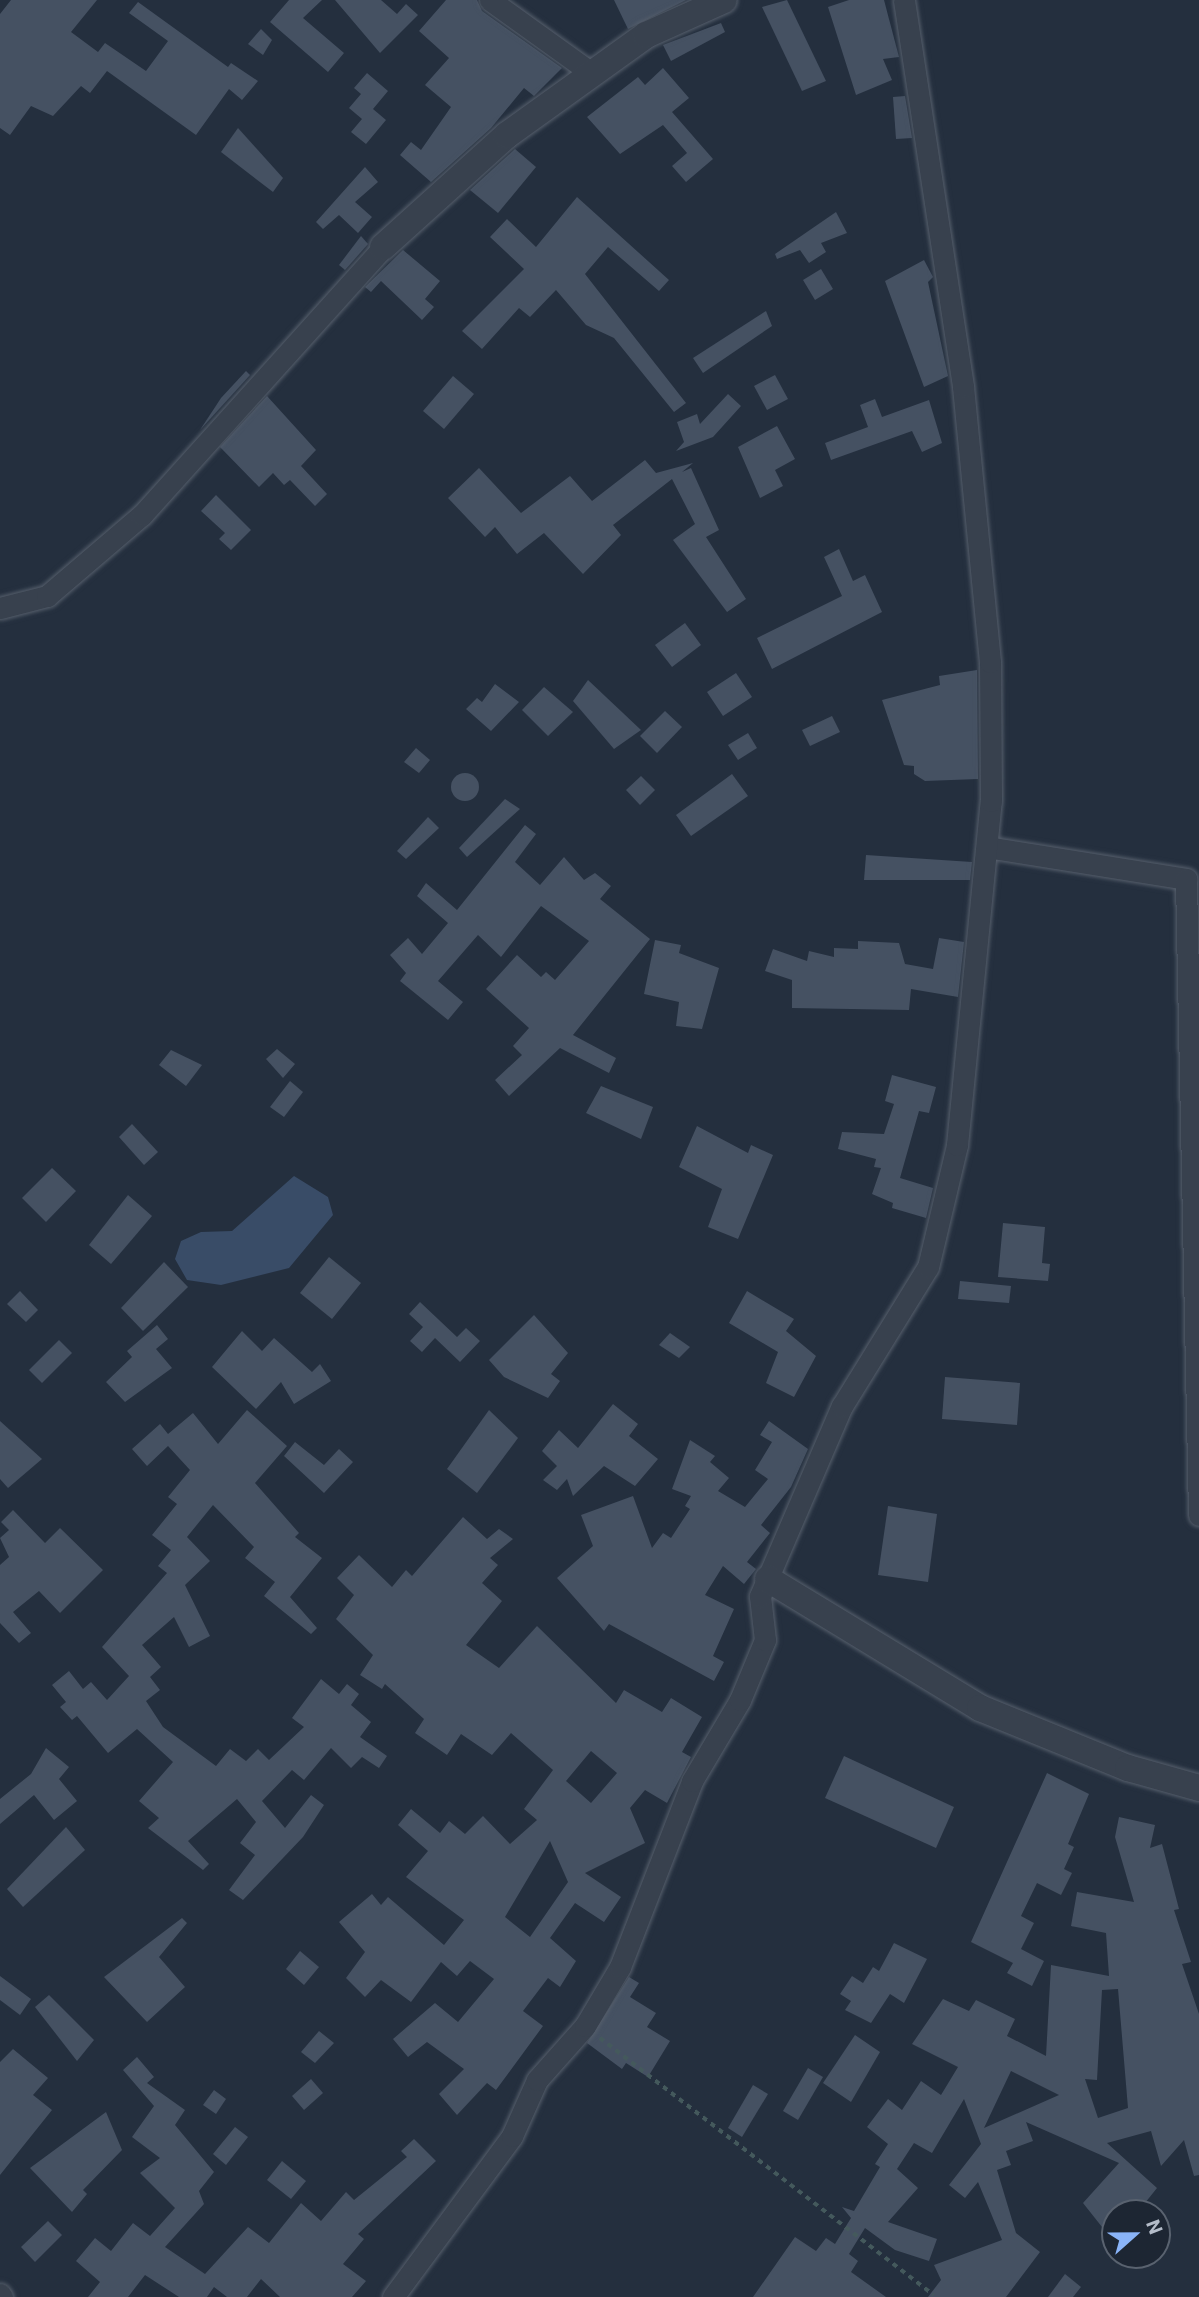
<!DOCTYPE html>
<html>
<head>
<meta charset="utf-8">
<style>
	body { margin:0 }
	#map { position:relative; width:1199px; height:2297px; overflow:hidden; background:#242f3e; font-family:Roboto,sans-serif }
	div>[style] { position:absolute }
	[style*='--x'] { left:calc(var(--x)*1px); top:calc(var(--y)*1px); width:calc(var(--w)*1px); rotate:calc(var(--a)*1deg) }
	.water>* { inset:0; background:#394c67 }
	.building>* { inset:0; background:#455162 }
	.round { border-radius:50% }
	.path>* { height:3.5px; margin-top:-1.75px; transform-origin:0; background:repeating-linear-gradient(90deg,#44595c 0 5px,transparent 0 10px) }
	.roads { filter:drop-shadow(0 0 2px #565f6c) drop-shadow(0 0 2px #565f6c) }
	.minor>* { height:21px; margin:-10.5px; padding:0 10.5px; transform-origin:10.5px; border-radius:10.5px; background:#38414e }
	.tertiary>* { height:26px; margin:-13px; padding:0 13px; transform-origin:13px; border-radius:13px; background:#38414e }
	span { translate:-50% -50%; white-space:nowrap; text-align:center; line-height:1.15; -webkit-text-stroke:5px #1d2633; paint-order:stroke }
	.north { position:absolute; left:1101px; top:2199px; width:70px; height:70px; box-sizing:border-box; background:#1d2633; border:2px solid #59626f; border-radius:50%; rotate:69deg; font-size:19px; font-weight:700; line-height:28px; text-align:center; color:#b4bcc9 }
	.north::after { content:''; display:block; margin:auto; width:24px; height:32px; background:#8ab4f8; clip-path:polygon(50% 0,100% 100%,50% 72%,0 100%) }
</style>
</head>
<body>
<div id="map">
	<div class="water">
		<i style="clip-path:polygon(294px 1176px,328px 1197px,333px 1215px,289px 1268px,221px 1285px,187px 1280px,175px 1259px,181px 1241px,201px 1232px,232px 1231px)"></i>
	</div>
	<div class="building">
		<i style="clip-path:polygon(11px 0,97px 0,71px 32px,98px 52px,105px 43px,146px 71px,168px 41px,129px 13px,138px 2px,228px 67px,231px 63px,258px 81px,242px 100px,229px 89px,196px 135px,107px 71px,90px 93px,81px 86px,53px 116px,31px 106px,10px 135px,0 128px,0 14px)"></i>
		<i style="clip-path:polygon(289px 0,322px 0,303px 18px,344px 53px,328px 72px,270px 22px)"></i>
		<i style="clip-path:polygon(335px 0,381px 0,397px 14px,406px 4px,418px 15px,380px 53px)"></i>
		<i style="clip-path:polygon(446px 0,477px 0,482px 11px,562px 68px,534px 96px,524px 88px,491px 128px,431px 182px,400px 155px,411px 142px,421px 150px,451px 107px,425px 85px,449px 58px,419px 31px)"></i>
		<i style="clip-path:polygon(614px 0,686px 0,628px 29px)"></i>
		<i style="clip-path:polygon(787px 0,826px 81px,802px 91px,762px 7px)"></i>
		<i style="clip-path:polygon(849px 0,884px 0,899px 57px,883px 59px,892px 80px,856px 95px,828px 7px)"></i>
		<i style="clip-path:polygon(721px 23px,725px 32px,671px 61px,663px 45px)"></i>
		<i style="clip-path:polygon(261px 29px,272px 40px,263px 55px,248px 44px)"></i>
		<i style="clip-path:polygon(663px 68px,689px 98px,672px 112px,713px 159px,686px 182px,672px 166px,687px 153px,663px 125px,620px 154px,587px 117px,638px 77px,645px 85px)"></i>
		<i style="clip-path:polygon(367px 73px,388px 91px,373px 109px,386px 120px,366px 144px,351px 132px,362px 119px,349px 108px,361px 94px,354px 88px)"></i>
		<i style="clip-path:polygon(905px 96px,912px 138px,896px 139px,893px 97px)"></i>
		<i style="clip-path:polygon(238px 128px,283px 178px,273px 192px,221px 152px)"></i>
		<i style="clip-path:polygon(515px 149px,536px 167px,498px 213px,470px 190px)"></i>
		<i style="clip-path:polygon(365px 167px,378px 182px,355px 202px,372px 217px,358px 233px,339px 215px,323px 229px,316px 222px)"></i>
		<i style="clip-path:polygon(577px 197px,669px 280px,659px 291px,608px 247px,585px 274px,686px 403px,674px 412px,614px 338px,586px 325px,556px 290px,530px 317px,519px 308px,482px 349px,462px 331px,524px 269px,490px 237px,507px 219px,536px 247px)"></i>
		<i style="clip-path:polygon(836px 212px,847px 233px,821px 243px,826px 252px,809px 263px,800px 250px,777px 259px,775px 254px)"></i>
		<i style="clip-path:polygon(361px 236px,368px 244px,345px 270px,339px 265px)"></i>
		<i style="clip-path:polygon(403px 250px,440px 281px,425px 299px,434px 307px,422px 320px,381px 281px,371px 292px,365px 287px)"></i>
		<i style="clip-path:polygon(924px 260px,933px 277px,928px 282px,948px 376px,924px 387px,885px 281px)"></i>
		<i style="clip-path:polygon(821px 269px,833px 289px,815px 300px,803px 280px)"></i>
		<i style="clip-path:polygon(766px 311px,772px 326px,703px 373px,693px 358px)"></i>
		<i style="clip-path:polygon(246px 371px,250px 375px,200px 430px,221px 398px)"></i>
		<i style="clip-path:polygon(775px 375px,788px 399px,767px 410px,754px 386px)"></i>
		<i style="clip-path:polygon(453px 376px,474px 394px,444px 429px,423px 411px)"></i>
		<i style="clip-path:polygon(728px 394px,741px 406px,713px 437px,676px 451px,684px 442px,677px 422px,697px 414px,700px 424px)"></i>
		<i style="clip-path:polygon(267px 396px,316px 450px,301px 466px,327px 494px,315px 506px,290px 480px,284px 485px,273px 473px,259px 487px,220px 447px)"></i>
		<i style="clip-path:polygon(875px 399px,882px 417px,929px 400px,942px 443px,922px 452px,912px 431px,831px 460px,825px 443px,868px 427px,860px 405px)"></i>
		<i style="clip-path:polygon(777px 426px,795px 459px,775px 470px,783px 486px,760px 498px,738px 447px)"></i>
		<i style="clip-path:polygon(645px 460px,656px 473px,693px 463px,682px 472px,691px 468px,719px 530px,706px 537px,746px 599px,727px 612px,673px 540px,695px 524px,672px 479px,613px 525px,621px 535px,583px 574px,544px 533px,517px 554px,495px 527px,485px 537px,448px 498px,479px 468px,521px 513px,570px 476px,592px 501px)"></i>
		<i style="clip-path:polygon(216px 495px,251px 530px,231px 550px,219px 539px,225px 533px,201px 511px)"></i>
		<i style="clip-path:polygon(839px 549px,853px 581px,865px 575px,882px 612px,772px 669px,757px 638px,842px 596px,824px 557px)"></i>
		<i style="clip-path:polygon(685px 623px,701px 645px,672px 667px,655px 645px)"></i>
		<i style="clip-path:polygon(977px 670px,978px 779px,925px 781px,914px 774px,914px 766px,904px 765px,882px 700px,940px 685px,939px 676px)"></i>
		<i style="clip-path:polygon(736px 673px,752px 697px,723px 716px,707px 692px)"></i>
		<i style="clip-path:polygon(588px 680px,641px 730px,614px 749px,573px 701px)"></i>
		<i style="clip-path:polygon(495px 684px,519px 702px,491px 731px,466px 709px,477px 698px,482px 702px)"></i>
		<i style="clip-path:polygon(544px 687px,573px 712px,548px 736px,522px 710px)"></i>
		<i style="clip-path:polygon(665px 711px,682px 727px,657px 753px,640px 736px)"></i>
		<i style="clip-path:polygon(832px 716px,840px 732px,810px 746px,802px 730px)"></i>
		<i style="clip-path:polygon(748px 733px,757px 748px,738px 760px,728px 745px)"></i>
		<i style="clip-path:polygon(416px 748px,430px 760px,419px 773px,404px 762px)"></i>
		<i class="round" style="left:451px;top:773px;width:28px;height:28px"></i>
		<i style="clip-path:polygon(732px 774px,748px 796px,691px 836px,676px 815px)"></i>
		<i style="clip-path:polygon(641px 776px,655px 790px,640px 805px,626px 790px)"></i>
		<i style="clip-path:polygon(505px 799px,520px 809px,467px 857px,459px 848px)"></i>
		<i style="clip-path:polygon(428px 817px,439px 828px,406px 859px,397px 851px)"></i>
		<i style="clip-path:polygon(525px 825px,536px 834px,515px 862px,540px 885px,564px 857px,584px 880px,595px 873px,611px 886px,600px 899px,650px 939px,573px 1035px,616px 1058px,609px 1073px,560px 1048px,509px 1096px,495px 1080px,522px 1055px,513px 1046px,529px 1028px,486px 989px,517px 955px,541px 977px,546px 972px,555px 980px,589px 941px,541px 906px,501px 957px,478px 935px,438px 981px,463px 1002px,448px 1020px,400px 981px,406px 973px,390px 955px,408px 938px,422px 954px,448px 923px,417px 896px,426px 883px,457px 910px)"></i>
		<i style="clip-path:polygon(866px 855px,972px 862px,970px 880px,864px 880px)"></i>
		<i style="clip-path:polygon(939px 938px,964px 942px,958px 997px,911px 989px,909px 1010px,792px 1008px,792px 980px,765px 971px,773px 949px,807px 961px,809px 951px,834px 957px,834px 948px,858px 949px,858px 941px,899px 943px,905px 964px,933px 969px)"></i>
		<i style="clip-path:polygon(655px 940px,681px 945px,679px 953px,719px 968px,702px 1029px,676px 1026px,679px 1002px,644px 994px)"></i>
		<i style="clip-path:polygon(277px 1049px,295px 1064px,283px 1078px,266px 1059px)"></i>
		<i style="clip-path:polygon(171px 1050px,202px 1065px,186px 1086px,159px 1065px)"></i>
		<i style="clip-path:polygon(892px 1075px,936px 1087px,929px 1113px,919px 1111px,900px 1178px,933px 1188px,926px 1218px,892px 1208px,893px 1203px,872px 1194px,881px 1168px,874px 1167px,876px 1159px,838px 1149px,842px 1132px,884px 1134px,894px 1104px,885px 1101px)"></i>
		<i style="clip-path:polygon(290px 1081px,303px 1092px,284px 1117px,270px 1107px)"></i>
		<i style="clip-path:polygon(601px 1086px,653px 1107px,641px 1139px,586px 1113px)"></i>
		<i style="clip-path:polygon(132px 1124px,158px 1152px,144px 1165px,119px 1137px)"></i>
		<i style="clip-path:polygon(697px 1126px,748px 1153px,751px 1145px,773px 1155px,738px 1239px,708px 1227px,722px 1189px,679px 1167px)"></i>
		<i style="clip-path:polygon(52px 1168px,76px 1191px,46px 1222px,22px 1198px)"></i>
		<i style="clip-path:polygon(128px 1195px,152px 1216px,111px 1264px,89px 1245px)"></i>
		<i style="clip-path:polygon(1003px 1223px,1045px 1227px,1042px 1263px,1050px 1264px,1048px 1281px,998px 1277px)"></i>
		<i style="clip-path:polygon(329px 1257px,361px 1283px,332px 1319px,300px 1293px)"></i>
		<i style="clip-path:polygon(164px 1262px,188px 1287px,143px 1331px,121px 1308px)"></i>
		<i style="clip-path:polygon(960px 1281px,1011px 1286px,1009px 1303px,958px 1299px)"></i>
		<i style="clip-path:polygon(20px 1291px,38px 1310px,26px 1322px,7px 1304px)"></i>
		<i style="clip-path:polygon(747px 1291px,794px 1319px,786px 1331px,816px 1356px,794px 1397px,766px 1383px,778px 1352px,729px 1323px)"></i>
		<i style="clip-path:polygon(420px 1302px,457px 1337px,466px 1328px,480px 1341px,460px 1362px,435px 1338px,422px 1352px,410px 1341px,423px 1327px,409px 1314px)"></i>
		<i style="clip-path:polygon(534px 1315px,568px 1353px,551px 1374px,560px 1381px,548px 1398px,504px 1377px,489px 1360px)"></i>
		<i style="clip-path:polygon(157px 1325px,168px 1339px,156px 1349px,172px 1368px,125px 1402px,106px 1382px,132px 1357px,127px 1351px)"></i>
		<i style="clip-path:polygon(242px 1331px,262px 1351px,274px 1338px,312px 1372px,320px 1364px,331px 1381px,294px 1404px,281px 1382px,256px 1409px,212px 1367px)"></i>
		<i style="clip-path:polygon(670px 1333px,690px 1347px,679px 1358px,659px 1345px)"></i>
		<i style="clip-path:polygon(59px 1340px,72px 1353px,42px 1383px,29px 1370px)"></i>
		<i style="clip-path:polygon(945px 1377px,1020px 1383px,1017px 1425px,942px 1419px)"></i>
		<i style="clip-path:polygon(613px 1404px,638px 1424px,629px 1436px,658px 1459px,635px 1486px,604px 1466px,573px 1496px,567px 1479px,557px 1490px,543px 1480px,557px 1466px,542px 1451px,559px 1430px,578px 1448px)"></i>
		<i style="clip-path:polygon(247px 1410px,287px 1446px,255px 1483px,299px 1533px,295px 1537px,322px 1558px,290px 1597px,317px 1628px,311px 1634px,264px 1596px,275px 1582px,245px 1558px,254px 1547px,213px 1505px,187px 1537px,210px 1561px,185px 1585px,210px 1636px,189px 1647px,174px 1617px,142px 1645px,161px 1667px,150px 1677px,160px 1690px,146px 1701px,163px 1727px,216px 1766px,230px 1749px,246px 1761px,258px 1749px,269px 1760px,304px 1727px,292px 1718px,321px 1679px,339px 1694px,347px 1684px,359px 1694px,351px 1705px,371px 1722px,360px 1737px,387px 1756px,379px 1768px,362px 1757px,351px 1768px,331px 1748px,304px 1780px,292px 1770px,262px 1801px,285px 1828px,311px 1795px,324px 1805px,303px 1837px,243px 1900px,229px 1890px,255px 1855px,240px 1843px,256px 1822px,237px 1799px,188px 1841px,209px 1864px,203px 1870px,148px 1828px,159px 1818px,139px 1801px,173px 1762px,137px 1729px,108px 1753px,77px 1716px,72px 1720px,60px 1707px,66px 1702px,52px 1685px,69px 1671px,83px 1689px,91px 1682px,107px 1700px,129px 1676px,102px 1647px,167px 1573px,158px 1566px,171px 1550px,152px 1535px,177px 1504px,168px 1497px,190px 1470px,168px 1446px,147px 1466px,132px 1449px,160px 1424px,168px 1434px,193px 1413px,218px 1444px)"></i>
		<i style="clip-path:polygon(489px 1410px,518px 1438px,477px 1493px,447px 1469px)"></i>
		<i style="clip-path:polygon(0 1421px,42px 1459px,8px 1488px,0 1479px)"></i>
		<i style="clip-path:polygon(769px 1421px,808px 1449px,791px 1487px,761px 1525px,770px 1533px,747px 1562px,756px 1569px,744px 1584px,723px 1566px,705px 1595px,734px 1609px,713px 1656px,724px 1662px,714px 1681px,609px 1624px,604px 1631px,557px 1578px,593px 1546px,581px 1515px,633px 1496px,652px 1548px,663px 1533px,671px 1538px,690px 1509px,685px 1506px,691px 1496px,672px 1489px,690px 1440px,715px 1456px,710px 1462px,729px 1478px,718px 1491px,745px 1507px,768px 1479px,755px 1470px,772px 1442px,760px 1435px)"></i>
		<i style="clip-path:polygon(295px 1442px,324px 1465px,339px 1449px,353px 1462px,324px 1493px,284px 1456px)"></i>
		<i style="clip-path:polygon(888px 1506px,937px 1514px,928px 1582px,878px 1575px)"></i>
		<i style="clip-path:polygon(13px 1510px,45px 1543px,60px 1528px,103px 1570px,60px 1613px,39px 1591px,13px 1612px,31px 1633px,19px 1643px,0 1623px,0 1565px,9px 1557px,0 1538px,9px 1530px,1px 1522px)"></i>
		<i style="clip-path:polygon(evenodd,463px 1517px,487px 1539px,499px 1529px,513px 1539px,490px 1558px,498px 1565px,482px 1583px,502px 1601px,466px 1645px,499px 1668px,537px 1626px,616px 1703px,624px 1690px,662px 1712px,671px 1698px,702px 1717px,682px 1752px,691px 1757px,667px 1803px,645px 1790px,630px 1808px,645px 1843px,585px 1873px,621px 1897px,604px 1922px,575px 1903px,550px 1938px,576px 1961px,560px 1987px,548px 1978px,523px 2011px,543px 2026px,496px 2090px,487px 2083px,457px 2115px,439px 2094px,464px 2069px,427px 2042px,408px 2057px,393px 2039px,435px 2003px,458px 2022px,494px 1979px,470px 1961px,457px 1976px,441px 1962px,411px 2002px,381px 1980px,365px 1997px,346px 1978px,365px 1952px,339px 1922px,372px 1894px,381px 1905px,388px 1897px,444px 1945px,464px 1920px,406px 1877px,428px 1851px,398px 1825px,411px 1809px,440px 1833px,449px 1821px,465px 1834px,483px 1816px,510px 1844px,537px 1820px,524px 1809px,553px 1770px,511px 1733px,492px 1755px,461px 1734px,447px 1755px,415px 1733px,424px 1719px,385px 1684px,382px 1689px,360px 1675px,373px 1655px,336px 1619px,354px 1595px,337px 1578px,359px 1555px,392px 1587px,406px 1570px,412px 1576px,463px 1517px,591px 1751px,617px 1773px,591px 1803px,566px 1781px,591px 1751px,463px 1517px,550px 1841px,568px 1882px,530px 1937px,505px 1917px,550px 1841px)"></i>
		<i style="clip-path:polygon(46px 1748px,69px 1767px,59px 1779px,77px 1801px,54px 1820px,34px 1795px,0 1824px,0 1799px,31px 1774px)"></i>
		<i style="clip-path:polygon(844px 1756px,954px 1807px,936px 1848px,825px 1798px)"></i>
		<i style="clip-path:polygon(1047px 1773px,1089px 1794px,1068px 1844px,1074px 1847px,1064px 1869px,1072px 1873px,1061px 1895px,1037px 1883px,1021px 1916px,1034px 1923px,1021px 1949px,1044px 1961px,1032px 1986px,1007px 1973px,1013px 1963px,971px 1942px)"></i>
		<i style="clip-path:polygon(evenodd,1119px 1817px,1155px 1825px,1150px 1848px,1162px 1844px,1179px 1909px,1174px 1910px,1191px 1962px,1182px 1964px,1199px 2014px,1199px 2175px,1194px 2176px,1184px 2140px,1161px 2166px,1151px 2131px,1107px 2143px,1157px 2188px,1137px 2213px,1115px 2213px,1102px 2227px,1083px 2203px,1119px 2163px,1026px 2122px,1033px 2141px,1006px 2151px,1011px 2165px,997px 2170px,1016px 2233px,1040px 2252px,1006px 2297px,928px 2297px,941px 2280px,934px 2265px,1002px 2240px,978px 2182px,965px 2198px,949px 2185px,981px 2144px,964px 2099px,932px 2153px,914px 2143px,897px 2169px,918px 2188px,888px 2222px,937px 2239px,929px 2261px,895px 2250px,865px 2228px,849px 2254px,858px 2261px,851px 2272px,886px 2297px,753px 2297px,795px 2237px,816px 2251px,826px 2238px,835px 2244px,851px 2218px,842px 2207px,854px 2211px,880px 2167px,875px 2164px,888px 2144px,867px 2127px,888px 2099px,902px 2110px,921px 2081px,941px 2095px,958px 2067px,912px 2044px,943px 1999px,969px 2011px,976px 2000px,1015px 2019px,1007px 2036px,1046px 2056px,1051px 1965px,1109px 1976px,1106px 1933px,1071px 1926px,1077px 1892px,1134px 1902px,1115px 1837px,1119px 1817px,1118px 1989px,1128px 2108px,1098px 2118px,1085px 2079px,1097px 2080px,1102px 1990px,1118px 1989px,1119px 1817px,1011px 2071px,1059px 2095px,984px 2128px,1011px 2071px)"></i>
		<i style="clip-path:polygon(66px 1827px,85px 1850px,23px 1907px,7px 1889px)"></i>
		<i style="clip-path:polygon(182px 1918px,187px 1923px,159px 1957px,185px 1987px,147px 2022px,104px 1977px)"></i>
		<i style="clip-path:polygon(894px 1943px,927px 1959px,904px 2003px,890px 1994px,871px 2023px,845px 2010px,851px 2001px,840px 1994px,852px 1976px,863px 1983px,873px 1967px,879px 1971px)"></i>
		<i style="clip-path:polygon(300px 1951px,319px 1967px,304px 1985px,286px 1969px)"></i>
		<i style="clip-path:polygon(0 1976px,31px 1999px,20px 2015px,0 2000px)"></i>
		<i style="clip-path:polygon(629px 1977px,639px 1983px,630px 1997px,656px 2013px,647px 2027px,670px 2041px,648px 2077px,626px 2063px,622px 2069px,587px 2043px)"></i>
		<i style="clip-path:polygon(49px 1995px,94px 2040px,77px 2061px,35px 2007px)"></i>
		<i style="clip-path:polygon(319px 2031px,334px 2043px,315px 2063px,301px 2052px)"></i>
		<i style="clip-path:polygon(855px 2035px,880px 2052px,851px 2102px,823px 2083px)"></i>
		<i style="clip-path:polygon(13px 2049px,48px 2078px,33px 2095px,52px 2110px,0 2175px,0 2062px)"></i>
		<i style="clip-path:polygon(137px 2057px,154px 2077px,147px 2083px,185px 2110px,175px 2125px,214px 2172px,199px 2191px,204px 2204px,165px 2247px,205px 2274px,248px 2227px,269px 2243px,301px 2203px,321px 2221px,346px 2192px,354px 2200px,407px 2157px,401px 2151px,414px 2139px,436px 2161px,358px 2234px,364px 2239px,343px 2264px,366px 2281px,352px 2297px,280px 2297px,261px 2279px,247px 2297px,227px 2297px,214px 2287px,207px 2297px,179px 2297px,145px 2275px,128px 2297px,88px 2297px,100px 2282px,76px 2261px,95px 2238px,111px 2251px,133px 2223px,150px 2236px,175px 2208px,140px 2173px,160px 2158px,132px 2137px,154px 2106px,123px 2070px)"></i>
		<i style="clip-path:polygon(808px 2068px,823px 2077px,798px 2120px,783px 2111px)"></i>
		<i style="clip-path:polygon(311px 2079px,323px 2093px,304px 2110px,292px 2096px)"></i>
		<i style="clip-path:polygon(753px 2085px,768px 2094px,742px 2137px,728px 2128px)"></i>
		<i style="clip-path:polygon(214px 2090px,226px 2099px,216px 2114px,203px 2105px)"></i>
		<i style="clip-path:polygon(106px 2112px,122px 2150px,83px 2190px,87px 2194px,72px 2212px,30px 2168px)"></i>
		<i style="clip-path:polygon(235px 2127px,248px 2137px,226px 2165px,213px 2154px)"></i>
		<i style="clip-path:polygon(282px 2161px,306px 2181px,291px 2199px,267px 2180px)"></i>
		<i style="clip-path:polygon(48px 2221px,62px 2235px,35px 2262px,21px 2247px)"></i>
		<i style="clip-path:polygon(1065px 2274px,1081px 2287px,1073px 2297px,1048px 2297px)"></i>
	</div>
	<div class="path">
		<i style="--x:600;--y:2038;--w:421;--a:37.6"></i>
	</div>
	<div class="roads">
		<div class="minor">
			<i style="--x:490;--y:0;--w:127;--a:35.7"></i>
			<i style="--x:0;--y:608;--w:49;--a:-14.3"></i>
			<i style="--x:47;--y:596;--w:125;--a:-40.5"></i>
			<i style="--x:142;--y:515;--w:360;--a:-48"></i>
			<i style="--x:987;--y:847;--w:202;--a:9.1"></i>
			<i style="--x:1186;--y:879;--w:636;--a:88.83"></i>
			<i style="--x:0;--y:2294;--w:4;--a:56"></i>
			<i style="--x:393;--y:2297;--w:200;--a:-53.5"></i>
			<i style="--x:512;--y:2136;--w:61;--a:-65.9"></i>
			<i style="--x:537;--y:2080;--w:72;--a:-48.4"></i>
			<i style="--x:585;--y:2026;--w:69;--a:-59.3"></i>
			<i style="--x:620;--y:1967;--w:199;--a:-68.8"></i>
			<i style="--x:692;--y:1781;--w:94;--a:-59.3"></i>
			<i style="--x:740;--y:1700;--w:65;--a:-67.4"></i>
			<i style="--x:765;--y:1640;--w:44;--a:-96.5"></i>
			<i style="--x:760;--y:1596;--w:207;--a:-66.7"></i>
			<i style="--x:842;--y:1406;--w:163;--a:-58.3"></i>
			<i style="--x:928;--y:1267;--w:125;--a:-76.6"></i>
			<i style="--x:957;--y:1145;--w:346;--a:-84.4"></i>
			<i style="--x:991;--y:801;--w:139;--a:-90.4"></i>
			<i style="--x:990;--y:662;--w:277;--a:-95.6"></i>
			<i style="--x:963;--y:386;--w:390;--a:-98.7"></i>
		</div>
		<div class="tertiary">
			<i style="--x:383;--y:247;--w:167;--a:-42.1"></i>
			<i style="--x:507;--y:135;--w:171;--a:-35.7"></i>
			<i style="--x:646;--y:35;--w:85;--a:-24.2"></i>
			<i style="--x:768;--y:1579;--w:248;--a:31.3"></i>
			<i style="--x:980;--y:1708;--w:160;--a:22.1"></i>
			<i style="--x:1128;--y:1768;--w:74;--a:15.7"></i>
		</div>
	</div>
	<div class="north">N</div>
</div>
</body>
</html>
